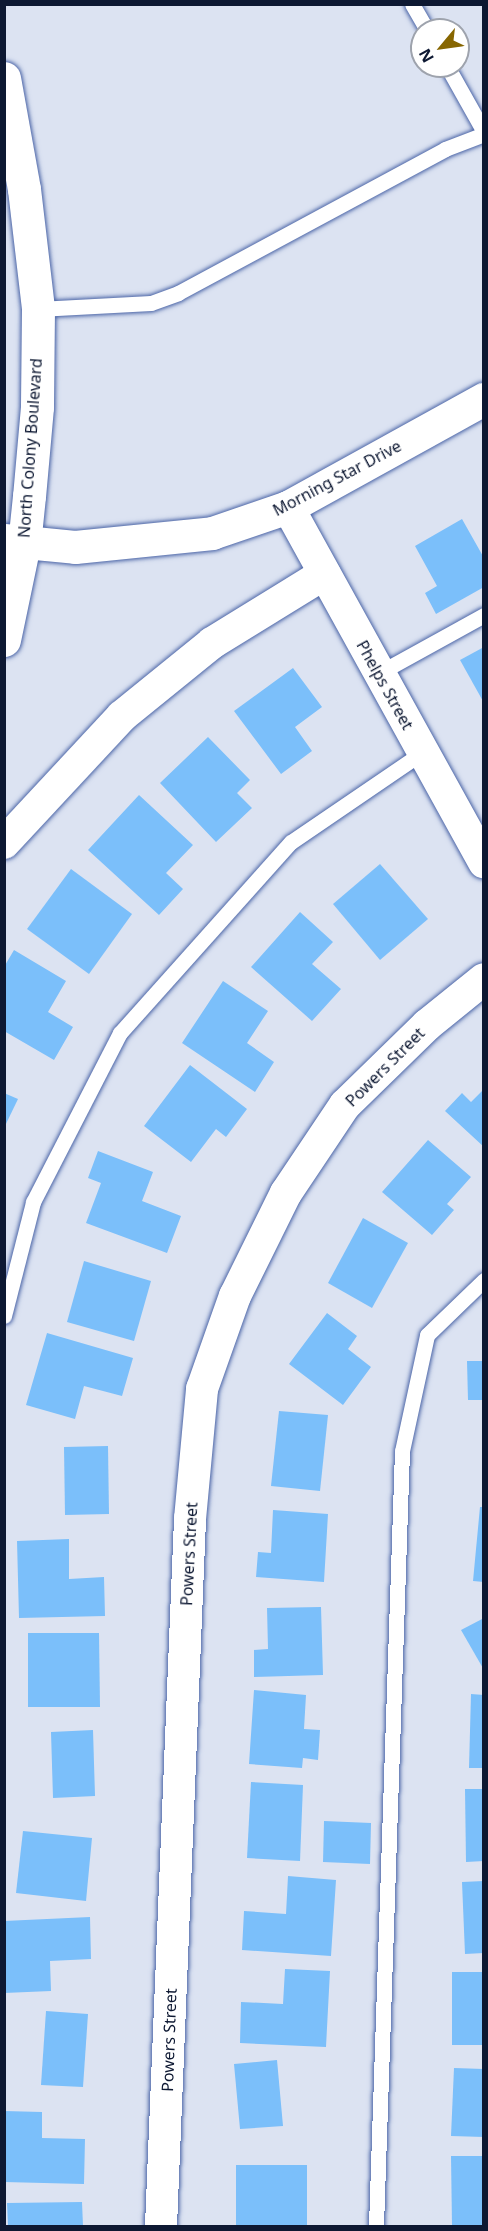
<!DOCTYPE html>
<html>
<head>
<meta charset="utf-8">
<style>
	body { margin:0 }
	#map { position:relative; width:488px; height:2231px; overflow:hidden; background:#dce3f2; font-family:"Noto Sans",sans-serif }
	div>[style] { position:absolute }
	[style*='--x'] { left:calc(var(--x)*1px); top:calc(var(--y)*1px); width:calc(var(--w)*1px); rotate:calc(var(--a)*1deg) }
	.building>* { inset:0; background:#7bbffa }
	.roads { filter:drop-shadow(0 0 2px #4b65a7) drop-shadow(0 0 2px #4b65a7) }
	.lane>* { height:15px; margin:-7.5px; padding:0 7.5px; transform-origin:7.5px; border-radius:7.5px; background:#fff }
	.street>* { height:32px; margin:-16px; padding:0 16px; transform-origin:16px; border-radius:16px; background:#fff }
	.secondary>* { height:33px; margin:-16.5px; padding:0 16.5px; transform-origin:16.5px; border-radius:16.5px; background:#fff }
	span { translate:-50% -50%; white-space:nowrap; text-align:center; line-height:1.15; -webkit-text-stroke:6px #fff; paint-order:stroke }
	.street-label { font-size:16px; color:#0d1832 }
	.frame { position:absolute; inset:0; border:6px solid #0d1832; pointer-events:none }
	.north { position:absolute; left:410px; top:18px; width:60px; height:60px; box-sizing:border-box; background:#fff; border:2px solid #9ea3ad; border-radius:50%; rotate:241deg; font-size:16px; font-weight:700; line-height:24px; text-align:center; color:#0d1832 }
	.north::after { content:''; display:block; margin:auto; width:21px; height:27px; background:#876601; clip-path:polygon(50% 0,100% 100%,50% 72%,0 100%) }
</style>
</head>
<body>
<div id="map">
	<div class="building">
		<i style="clip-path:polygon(462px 519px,484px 558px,484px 587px,436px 614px,425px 593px,437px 586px,415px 546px)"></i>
		<i style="clip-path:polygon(484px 647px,484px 703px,460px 660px)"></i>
		<i style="clip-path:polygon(293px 668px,322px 707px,295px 727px,312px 751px,281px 774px,234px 711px)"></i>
		<i style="clip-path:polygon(208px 737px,250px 780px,237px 793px,252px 808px,216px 842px,160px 783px)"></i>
		<i style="clip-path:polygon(139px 795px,193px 845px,166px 873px,183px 889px,159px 915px,88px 850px)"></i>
		<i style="clip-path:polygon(380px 864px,428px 919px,380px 960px,333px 904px)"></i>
		<i style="clip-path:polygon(71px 869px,132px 914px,89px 974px,27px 929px)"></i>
		<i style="clip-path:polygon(300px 912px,333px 942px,312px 964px,341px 989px,312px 1021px,251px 967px)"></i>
		<i style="clip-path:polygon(14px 950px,66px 981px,48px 1012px,73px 1027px,54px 1060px,4px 1031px,4px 967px)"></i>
		<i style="clip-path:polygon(223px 981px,268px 1011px,247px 1043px,274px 1062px,255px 1092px,182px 1043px)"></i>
		<i style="clip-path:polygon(190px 1065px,247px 1109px,226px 1137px,216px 1129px,191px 1162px,144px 1126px)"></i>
		<i style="clip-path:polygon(484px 1089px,484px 1147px,445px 1111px,462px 1093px,471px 1102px)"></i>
		<i style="clip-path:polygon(4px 1093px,18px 1099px,4px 1128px)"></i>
		<i style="clip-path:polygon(428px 1140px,471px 1177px,447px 1204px,454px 1210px,432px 1235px,382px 1192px)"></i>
		<i style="clip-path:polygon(98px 1151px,153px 1172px,142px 1201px,181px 1216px,167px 1253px,86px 1223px,101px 1183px,88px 1178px)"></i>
		<i style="clip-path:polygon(363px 1218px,408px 1243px,372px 1308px,328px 1283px)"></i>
		<i style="clip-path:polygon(84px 1261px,151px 1281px,134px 1341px,67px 1322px)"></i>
		<i style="clip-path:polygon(327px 1313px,357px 1336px,348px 1349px,371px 1367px,343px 1405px,289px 1364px)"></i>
		<i style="clip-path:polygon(47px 1333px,133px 1358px,122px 1396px,84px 1386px,75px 1419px,26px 1405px)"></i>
		<i style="clip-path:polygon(467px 1361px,484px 1361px,484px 1400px,468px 1400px)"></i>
		<i style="clip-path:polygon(279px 1411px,328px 1415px,320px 1491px,271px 1486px)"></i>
		<i style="clip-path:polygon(108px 1446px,109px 1514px,65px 1515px,64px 1447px)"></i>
		<i style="clip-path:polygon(480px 1507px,484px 1507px,484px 1582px,473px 1581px)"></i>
		<i style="clip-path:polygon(273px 1510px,328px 1514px,324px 1582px,256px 1577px,258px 1552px,271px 1553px)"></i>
		<i style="clip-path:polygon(69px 1539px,69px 1579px,104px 1577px,105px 1616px,19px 1618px,17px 1541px)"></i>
		<i style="clip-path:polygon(321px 1607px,323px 1675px,254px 1677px,254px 1650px,268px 1649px,267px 1608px)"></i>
		<i style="clip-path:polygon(484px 1618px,484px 1670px,461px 1630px)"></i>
		<i style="clip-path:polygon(28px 1633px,99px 1633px,100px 1707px,28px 1707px)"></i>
		<i style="clip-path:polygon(254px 1690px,306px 1695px,304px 1729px,320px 1730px,318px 1760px,303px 1758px,302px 1768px,249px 1764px)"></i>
		<i style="clip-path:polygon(471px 1694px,484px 1695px,484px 1768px,469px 1768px)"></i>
		<i style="clip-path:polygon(93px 1730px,95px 1796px,53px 1798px,51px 1732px)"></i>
		<i style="clip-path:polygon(251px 1782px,303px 1785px,300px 1861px,247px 1858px)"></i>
		<i style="clip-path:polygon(465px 1789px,484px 1789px,484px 1861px,466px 1862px)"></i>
		<i style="clip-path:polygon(324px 1821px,371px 1823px,370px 1864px,323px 1862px)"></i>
		<i style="clip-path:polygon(23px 1831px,92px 1838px,86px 1901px,16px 1893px)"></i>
		<i style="clip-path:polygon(288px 1876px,336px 1880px,331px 1956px,242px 1950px,244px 1911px,286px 1914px)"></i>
		<i style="clip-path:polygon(484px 1881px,484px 1953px,465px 1954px,462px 1882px)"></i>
		<i style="clip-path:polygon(90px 1917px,91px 1959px,50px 1961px,51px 1991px,4px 1993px,4px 1921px)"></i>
		<i style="clip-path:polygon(285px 1969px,330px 1971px,326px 2047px,240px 2043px,241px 2002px,283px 2004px)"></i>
		<i style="clip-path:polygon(452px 1972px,484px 1972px,484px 2045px,452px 2045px)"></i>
		<i style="clip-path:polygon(46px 2011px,88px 2014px,83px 2087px,41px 2085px)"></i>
		<i style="clip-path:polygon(277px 2060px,283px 2126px,240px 2129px,234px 2064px)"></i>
		<i style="clip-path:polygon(454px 2068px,484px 2069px,484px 2137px,451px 2136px)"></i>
		<i style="clip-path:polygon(4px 2111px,42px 2112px,42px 2138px,85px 2139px,84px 2184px,4px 2182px)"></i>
		<i style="clip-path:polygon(451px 2156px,484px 2156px,484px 2226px,452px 2226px)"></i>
		<i style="clip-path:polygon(236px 2165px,307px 2165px,307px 2226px,236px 2226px)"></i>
		<i style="clip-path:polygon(82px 2202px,83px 2226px,8px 2226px,7px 2203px)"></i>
	</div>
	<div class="roads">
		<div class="lane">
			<i style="--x:412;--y:4;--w:30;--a:60"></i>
			<i style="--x:447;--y:66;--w:76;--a:60.7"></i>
			<i style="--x:38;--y:309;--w:113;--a:-3"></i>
			<i style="--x:151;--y:303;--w:29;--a:-20"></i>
			<i style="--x:178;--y:293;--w:303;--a:-28.3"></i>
			<i style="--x:445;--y:149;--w:42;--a:-21"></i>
			<i style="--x:379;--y:673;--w:120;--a:-28.9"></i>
			<i style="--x:4;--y:1316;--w:118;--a:-75.7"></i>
			<i style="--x:33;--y:1202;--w:190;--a:-62.8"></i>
			<i style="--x:120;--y:1033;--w:256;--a:-48.2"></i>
			<i style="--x:291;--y:842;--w:160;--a:-34.3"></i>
			<i style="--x:376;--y:2226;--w:775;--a:-88.08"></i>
			<i style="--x:402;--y:1451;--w:119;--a:-77.8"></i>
			<i style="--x:427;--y:1335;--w:79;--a:-44"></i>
		</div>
		<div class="street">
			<i style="--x:288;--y:507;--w:406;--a:61.1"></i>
			<i style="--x:4;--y:843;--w:173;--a:-47.1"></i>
			<i style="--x:122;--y:716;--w:116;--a:-39"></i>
			<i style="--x:212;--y:643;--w:132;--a:-31.6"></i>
			<i style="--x:161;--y:2226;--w:708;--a:-87.65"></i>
			<i style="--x:190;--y:1519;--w:131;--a:-84.7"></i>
			<i style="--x:202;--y:1389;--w:99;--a:-70.5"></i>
			<i style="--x:235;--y:1296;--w:115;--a:-63.7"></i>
			<i style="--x:286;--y:1193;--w:106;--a:-56.2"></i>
			<i style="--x:345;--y:1105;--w:115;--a:-44.3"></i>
			<i style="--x:427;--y:1025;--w:73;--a:-38.9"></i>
		</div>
		<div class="secondary">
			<i style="--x:4;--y:78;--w:113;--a:79.8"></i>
			<i style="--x:24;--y:189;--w:121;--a:83.3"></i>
			<i style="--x:38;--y:309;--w:98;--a:90.6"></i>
			<i style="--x:37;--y:407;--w:89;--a:95.1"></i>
			<i style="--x:29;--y:496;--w:48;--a:95.9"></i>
			<i style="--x:24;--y:544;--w:98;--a:101.8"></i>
			<i style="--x:4;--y:540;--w:71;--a:5.6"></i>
			<i style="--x:75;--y:547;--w:138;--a:-5.8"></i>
			<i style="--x:212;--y:533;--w:80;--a:-18.9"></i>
			<i style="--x:288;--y:507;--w:224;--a:-28.9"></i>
		</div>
	</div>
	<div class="street-label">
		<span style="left:30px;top:448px;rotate:-86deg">North Colony Boulevard</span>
		<span style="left:337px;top:478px;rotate:-28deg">Morning Star Drive</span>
		<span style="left:385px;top:685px;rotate:61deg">Phelps Street</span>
		<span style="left:385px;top:1067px;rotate:-45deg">Powers Street</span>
		<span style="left:189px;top:1554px;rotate:-87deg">Powers Street</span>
		<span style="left:169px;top:2040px;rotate:-88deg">Powers Street</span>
	</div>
	<div class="frame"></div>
	<div class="north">N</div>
</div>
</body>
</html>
